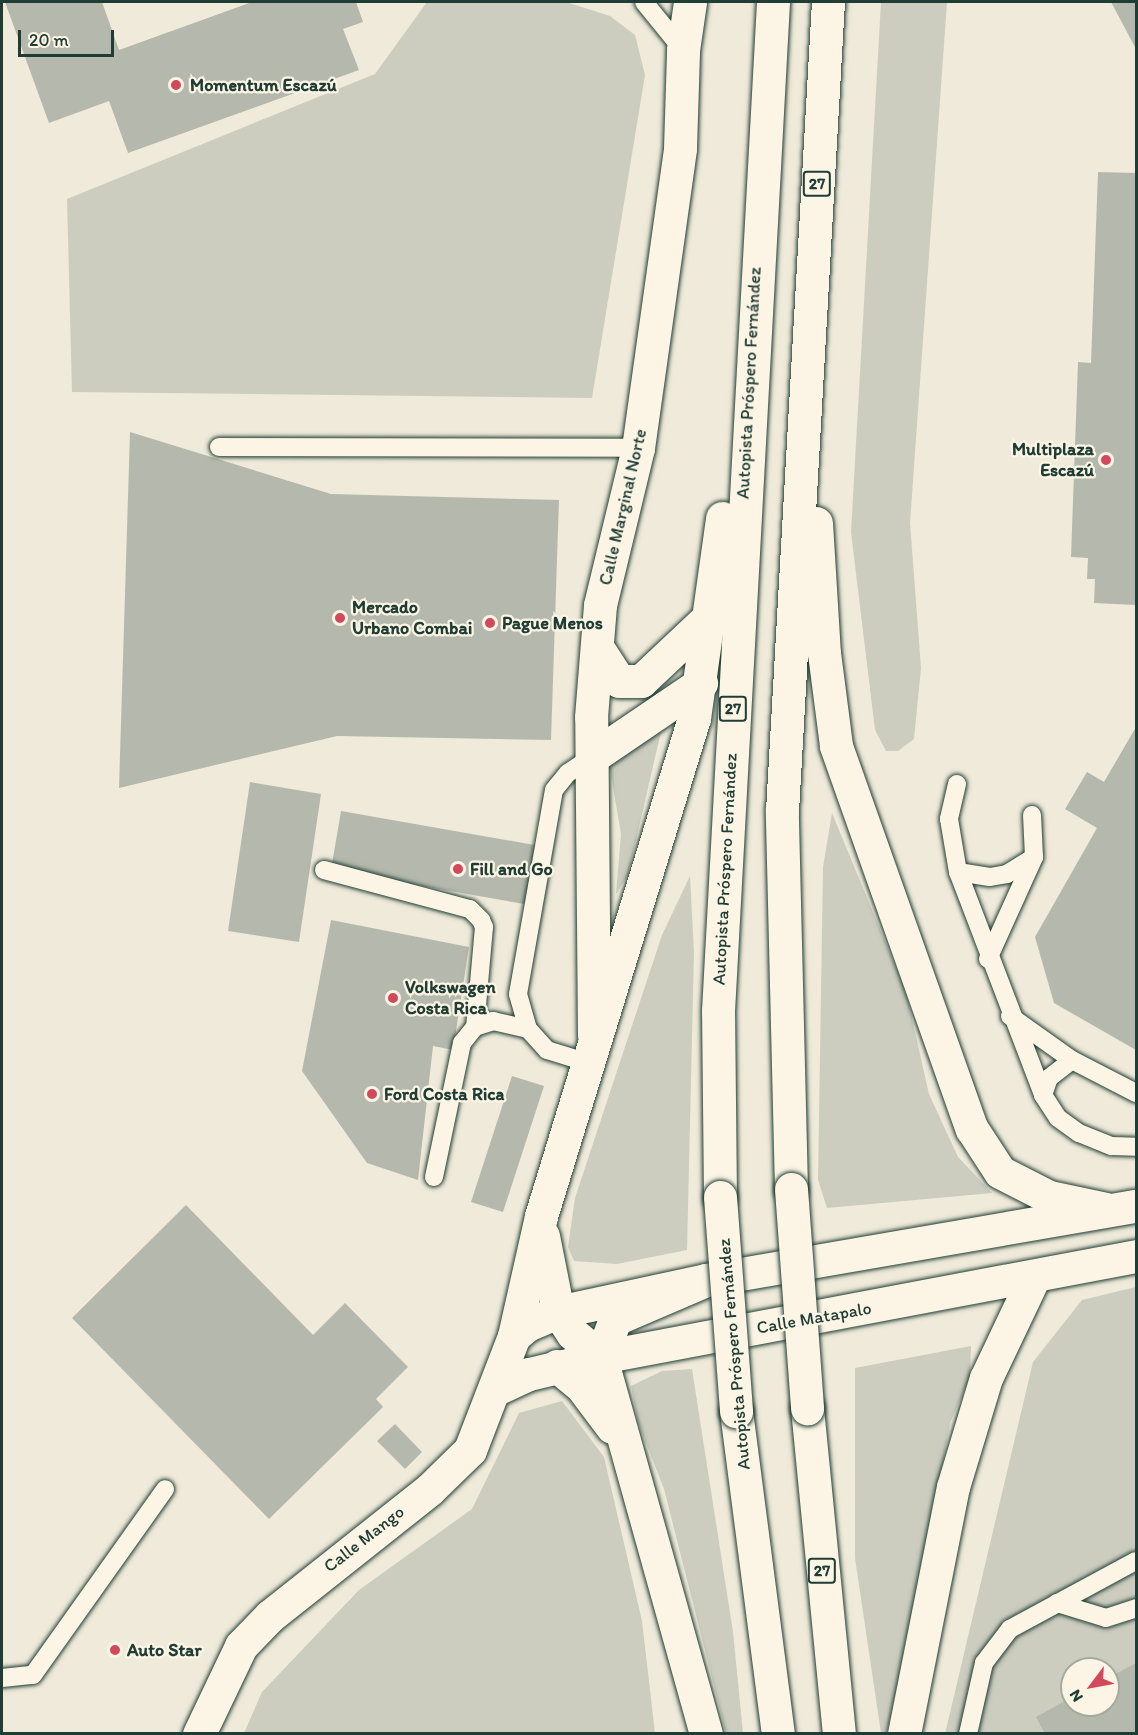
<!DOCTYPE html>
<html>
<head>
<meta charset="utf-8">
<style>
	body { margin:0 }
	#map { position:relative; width:1138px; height:1735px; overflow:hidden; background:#efeada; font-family:Itim,sans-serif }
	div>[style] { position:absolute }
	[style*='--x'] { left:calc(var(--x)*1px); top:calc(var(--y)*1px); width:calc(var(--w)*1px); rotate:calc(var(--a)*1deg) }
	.green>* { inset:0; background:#cccdbf }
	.building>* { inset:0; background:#b5b9ad }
	.roads { filter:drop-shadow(0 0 2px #1f3d34) drop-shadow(0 0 2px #1f3d34) }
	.service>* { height:18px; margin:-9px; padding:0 9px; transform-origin:9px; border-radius:9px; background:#fcf5e5 }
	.minor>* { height:33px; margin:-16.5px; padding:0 16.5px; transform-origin:16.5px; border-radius:16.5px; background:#fcf5e5 }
	.tertiary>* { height:33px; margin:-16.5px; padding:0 16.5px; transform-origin:16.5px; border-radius:16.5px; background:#fcf5e5 }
	.trunk>* { height:33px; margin:-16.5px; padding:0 16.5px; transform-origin:16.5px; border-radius:16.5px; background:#fcf5e5 }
	.bridges { filter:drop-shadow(0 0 2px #1f3d34) drop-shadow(0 0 2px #1f3d34) }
	.trunk-bridge>* { height:33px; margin:-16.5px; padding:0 16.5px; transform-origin:16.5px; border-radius:16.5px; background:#fcf5e5 }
	.dots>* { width:16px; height:16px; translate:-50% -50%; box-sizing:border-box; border:3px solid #fcf5e5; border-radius:50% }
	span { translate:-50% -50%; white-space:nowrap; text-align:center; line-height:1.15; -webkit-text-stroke:4.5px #fcf5e5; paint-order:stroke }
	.shield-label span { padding:2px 4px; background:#fcf5e5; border:2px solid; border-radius:4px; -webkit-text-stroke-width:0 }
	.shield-label { font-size:16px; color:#1f3d34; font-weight:700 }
	.poi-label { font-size:18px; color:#1f3d34; font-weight:700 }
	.left { translate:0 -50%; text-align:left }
	.right { translate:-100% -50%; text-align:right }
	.street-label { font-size:18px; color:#1f3d34 }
	.frame { position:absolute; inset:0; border:3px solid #1f3d34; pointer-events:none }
	.north { position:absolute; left:1060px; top:1657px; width:60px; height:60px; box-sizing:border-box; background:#fcf5e5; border:2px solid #a4ab9e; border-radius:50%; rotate:238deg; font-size:16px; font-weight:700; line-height:24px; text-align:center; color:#1f3d34 }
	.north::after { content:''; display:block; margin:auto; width:21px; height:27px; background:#d1495b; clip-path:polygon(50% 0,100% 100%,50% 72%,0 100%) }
	.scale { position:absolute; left:18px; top:30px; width:96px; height:27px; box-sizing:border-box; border:3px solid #1f3d34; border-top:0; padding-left:8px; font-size:18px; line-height:21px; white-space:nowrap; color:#1f3d34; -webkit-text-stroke:4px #fcf5e5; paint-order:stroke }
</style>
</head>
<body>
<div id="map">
	<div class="green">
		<i style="clip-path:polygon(427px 2px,566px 2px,610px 16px,635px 35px,645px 75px,592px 398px,72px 392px,67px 199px,375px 74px)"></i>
		<i style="clip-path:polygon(881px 2px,947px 2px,910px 523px,921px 668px,914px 739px,898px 751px,886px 751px,875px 730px,851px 532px)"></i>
		<i style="clip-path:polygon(663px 723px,628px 875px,616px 894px,621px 834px,608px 758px)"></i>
		<i style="clip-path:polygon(832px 813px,906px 992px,929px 1094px,958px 1157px,992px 1193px,827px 1208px,818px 1180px,823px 867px)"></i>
		<i style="clip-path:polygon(690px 876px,694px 953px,687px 1250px,617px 1264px,574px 1261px,568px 1247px,575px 1198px,662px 935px)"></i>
		<i style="clip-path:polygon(evenodd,1136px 1287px,1136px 1733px,945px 1734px,1033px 1362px,1082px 1300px,1136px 1287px,1072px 1669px,1108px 1669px,1108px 1705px,1072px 1705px,1072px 1669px)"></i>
		<i style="clip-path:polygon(971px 1346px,970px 1377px,950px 1423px,911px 1644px,886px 1733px,881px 1733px,855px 1558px,855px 1368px)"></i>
		<i style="clip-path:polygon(692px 1369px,733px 1632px,743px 1733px,726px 1733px,664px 1489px,638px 1422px,631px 1386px,662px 1371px)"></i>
		<i style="clip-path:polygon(562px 1401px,604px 1457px,642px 1621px,655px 1733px,244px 1733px,262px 1692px,359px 1590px,472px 1509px,519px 1413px)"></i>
	</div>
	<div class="building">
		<i style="clip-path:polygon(5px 2px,102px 2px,119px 50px,252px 2px,356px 2px,363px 22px,343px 29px,359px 70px,128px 153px,109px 101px,49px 123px)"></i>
		<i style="clip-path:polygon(1111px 2px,1136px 2px,1136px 49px)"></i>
		<i style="clip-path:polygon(1098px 172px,1136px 173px,1136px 605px,1094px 603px,1095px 579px,1087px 579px,1088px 558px,1071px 557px,1078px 362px,1091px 363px)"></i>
		<i style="clip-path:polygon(130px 432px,331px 494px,559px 500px,551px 740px,337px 736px,119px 788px)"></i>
		<i style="clip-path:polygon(1136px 727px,1136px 1050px,1054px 1003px,1035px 937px,1097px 828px,1065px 809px,1087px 772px,1104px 782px)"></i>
		<i style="clip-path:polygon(250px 782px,321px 794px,299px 942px,228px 931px)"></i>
		<i style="clip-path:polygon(341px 811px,540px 846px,530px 905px,331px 870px)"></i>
		<i style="clip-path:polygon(331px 920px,469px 947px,453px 1050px,433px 1046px,418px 1180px,367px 1163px,302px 1071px)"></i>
		<i style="clip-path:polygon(512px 1076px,544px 1086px,503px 1212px,471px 1202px)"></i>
		<i style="clip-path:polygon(186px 1205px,313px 1335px,345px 1303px,408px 1367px,376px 1399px,383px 1407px,269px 1519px,72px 1318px)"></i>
		<i style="clip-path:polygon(395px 1424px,422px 1452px,405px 1469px,377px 1441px)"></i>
		<i style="clip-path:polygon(1136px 1663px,1136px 1734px,1045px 1734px,1036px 1717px,1072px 1697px,1072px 1705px,1108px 1705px,1108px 1678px)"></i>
	</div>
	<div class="roads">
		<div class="service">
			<i style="--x:644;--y:2;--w:62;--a:50.9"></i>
			<i style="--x:219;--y:447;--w:419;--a:0.1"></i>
			<i style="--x:957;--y:784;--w:36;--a:103"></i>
			<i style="--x:949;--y:819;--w:54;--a:80.4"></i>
			<i style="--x:958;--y:872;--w:239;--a:69.1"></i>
			<i style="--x:1043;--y:1095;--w:27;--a:57"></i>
			<i style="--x:1058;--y:1118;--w:26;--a:36"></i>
			<i style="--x:1079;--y:1133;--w:35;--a:22"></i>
			<i style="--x:1112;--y:1146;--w:24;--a:2"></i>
			<i style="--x:324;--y:870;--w:151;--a:15"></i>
			<i style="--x:470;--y:909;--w:16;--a:45"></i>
			<i style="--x:481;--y:920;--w:8;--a:67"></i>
			<i style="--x:484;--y:927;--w:100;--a:95.1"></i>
			<i style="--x:958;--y:872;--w:32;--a:9"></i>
			<i style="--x:990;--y:877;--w:17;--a:-10"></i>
			<i style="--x:1007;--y:874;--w:32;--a:-32"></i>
			<i style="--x:988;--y:959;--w:112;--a:-65.7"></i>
			<i style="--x:1034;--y:857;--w:42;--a:-92.7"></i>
			<i style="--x:1010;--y:1016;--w:76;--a:35.4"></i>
			<i style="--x:1072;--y:1060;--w:72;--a:27.3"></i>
			<i style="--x:589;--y:1063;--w:44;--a:-162.8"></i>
			<i style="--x:547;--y:1050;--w:28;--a:-132"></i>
			<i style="--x:528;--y:1029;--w:36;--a:-106"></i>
			<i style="--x:518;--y:994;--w:207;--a:-80"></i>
			<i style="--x:554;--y:790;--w:22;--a:-51"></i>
			<i style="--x:568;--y:773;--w:29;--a:-34"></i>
			<i style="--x:1043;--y:1095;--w:18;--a:-71"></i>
			<i style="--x:1049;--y:1078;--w:29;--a:-38"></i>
			<i style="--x:434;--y:1177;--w:137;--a:-78.2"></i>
			<i style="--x:462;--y:1043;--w:21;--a:-51"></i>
			<i style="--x:475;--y:1027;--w:19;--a:-18"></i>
			<i style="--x:493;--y:1021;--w:36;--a:13"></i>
			<i style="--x:1057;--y:1603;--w:51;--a:17"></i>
			<i style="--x:1106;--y:1618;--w:32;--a:-18"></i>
			<i style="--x:2;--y:1678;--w:31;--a:-6"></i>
			<i style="--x:33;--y:1675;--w:228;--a:-54.6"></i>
			<i style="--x:968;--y:1734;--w:73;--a:-77.3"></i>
			<i style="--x:984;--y:1663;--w:43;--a:-52.6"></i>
			<i style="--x:1010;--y:1629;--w:143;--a:-28.4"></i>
		</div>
		<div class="minor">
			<i style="--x:594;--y:1035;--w:318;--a:-90.5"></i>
			<i style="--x:591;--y:717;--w:112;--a:-85.4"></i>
			<i style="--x:600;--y:605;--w:162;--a:-76.4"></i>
			<i style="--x:638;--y:448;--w:303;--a:-82"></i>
			<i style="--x:680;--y:148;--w:98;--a:-88.2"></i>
			<i style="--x:683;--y:50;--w:49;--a:-81.7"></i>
			<i style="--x:494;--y:1390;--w:38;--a:-25"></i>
			<i style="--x:529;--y:1374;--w:74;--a:-13.3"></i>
			<i style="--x:199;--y:1734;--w:98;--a:-64.5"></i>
			<i style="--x:241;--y:1646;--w:42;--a:-46"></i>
			<i style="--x:270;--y:1616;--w:204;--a:-38.4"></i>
			<i style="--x:430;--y:1489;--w:56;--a:-44.3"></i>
			<i style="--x:470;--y:1450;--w:122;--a:-68.9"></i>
			<i style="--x:514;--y:1336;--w:17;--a:-40"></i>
			<i style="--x:527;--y:1325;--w:34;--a:-23"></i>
		</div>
		<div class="tertiary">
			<i style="--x:558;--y:1312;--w:151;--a:-12.2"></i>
			<i style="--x:706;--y:1280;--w:436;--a:-9.8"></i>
			<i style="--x:601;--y:1357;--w:544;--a:-10.69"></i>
		</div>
		<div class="trunk">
			<i style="--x:816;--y:523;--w:130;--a:86.5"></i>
			<i style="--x:824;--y:653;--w:94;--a:82.6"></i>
			<i style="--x:836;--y:746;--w:406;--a:70.5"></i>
			<i style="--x:972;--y:1129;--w:51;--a:56.9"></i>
			<i style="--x:1000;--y:1172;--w:55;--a:27"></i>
			<i style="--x:1049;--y:1197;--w:58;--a:11.9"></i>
			<i style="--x:597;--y:647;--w:40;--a:57.1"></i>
			<i style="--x:619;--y:681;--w:22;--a:0"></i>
			<i style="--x:641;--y:681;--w:96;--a:-43.3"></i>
			<i style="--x:592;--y:757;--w:132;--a:-34.2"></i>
			<i style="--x:791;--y:1189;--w:378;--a:-91.4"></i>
			<i style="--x:782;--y:811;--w:810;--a:-86.75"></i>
			<i style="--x:720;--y:1197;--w:186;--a:-90.6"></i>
			<i style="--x:718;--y:1011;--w:1010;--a:-86.88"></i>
			<i style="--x:543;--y:1236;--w:77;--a:78.8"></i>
			<i style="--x:558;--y:1312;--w:25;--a:56"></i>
			<i style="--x:572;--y:1333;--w:38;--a:40"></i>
			<i style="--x:514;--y:1336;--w:123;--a:-77.3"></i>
			<i style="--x:541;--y:1216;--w:521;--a:-72.92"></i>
			<i style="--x:694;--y:718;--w:202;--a:-82"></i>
			<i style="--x:557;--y:1366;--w:33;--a:40"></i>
			<i style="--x:582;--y:1387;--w:50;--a:53.1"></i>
			<i style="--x:807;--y:1408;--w:328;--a:84.4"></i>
			<i style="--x:736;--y:1411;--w:326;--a:82.6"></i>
			<i style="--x:706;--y:1734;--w:391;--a:-105.6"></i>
			<i style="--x:601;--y:1357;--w:40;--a:-69.8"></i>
			<i style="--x:615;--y:1319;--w:99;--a:-23.2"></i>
			<i style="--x:904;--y:1734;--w:252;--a:-78.8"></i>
			<i style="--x:953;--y:1487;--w:114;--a:-73.2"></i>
			<i style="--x:986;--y:1378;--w:110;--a:-64.6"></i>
		</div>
	</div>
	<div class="bridges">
		<div class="trunk-bridge">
			<i style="--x:791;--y:1189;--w:220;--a:85.8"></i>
			<i style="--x:720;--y:1197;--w:215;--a:85.7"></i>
		</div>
	</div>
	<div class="dots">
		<i style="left:176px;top:85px;background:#d1495b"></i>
		<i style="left:1106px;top:460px;background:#d1495b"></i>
		<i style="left:340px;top:618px;background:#d1495b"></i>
		<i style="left:490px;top:623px;background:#d1495b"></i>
		<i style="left:458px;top:869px;background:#d1495b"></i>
		<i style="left:393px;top:998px;background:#d1495b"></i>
		<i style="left:372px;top:1094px;background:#d1495b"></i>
		<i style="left:115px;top:1650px;background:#d1495b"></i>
	</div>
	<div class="shield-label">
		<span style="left:817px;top:184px">27</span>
		<span style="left:733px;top:709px">27</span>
		<span style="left:822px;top:1571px">27</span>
	</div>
	<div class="poi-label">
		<span class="left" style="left:190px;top:85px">Momentum Escazú</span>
		<span class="right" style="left:1094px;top:460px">Multiplaza<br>Escazú</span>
		<span class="left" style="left:352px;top:618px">Mercado<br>Urbano Combai</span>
		<span class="left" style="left:502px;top:623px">Pague Menos</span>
		<span class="left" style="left:470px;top:869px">Fill and Go</span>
		<span class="left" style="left:405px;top:998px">Volkswagen<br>Costa Rica</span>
		<span class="left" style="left:384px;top:1094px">Ford Costa Rica</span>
		<span class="left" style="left:127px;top:1650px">Auto Star</span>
	</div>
	<div class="street-label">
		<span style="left:749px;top:383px;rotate:-87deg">Autopista Próspero Fernández</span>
		<span style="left:623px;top:507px;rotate:-77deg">Calle Marginal Norte</span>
		<span style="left:725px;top:869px;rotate:-87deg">Autopista Próspero Fernández</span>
		<span style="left:814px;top:1318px;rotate:-10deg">Calle Matapalo</span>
		<span style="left:734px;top:1354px;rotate:-95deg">Autopista Próspero Fernández</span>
		<span style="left:364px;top:1539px;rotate:-38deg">Calle Mango</span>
	</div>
	<div class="frame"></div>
	<div class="north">N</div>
	<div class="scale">20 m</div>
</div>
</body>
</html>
